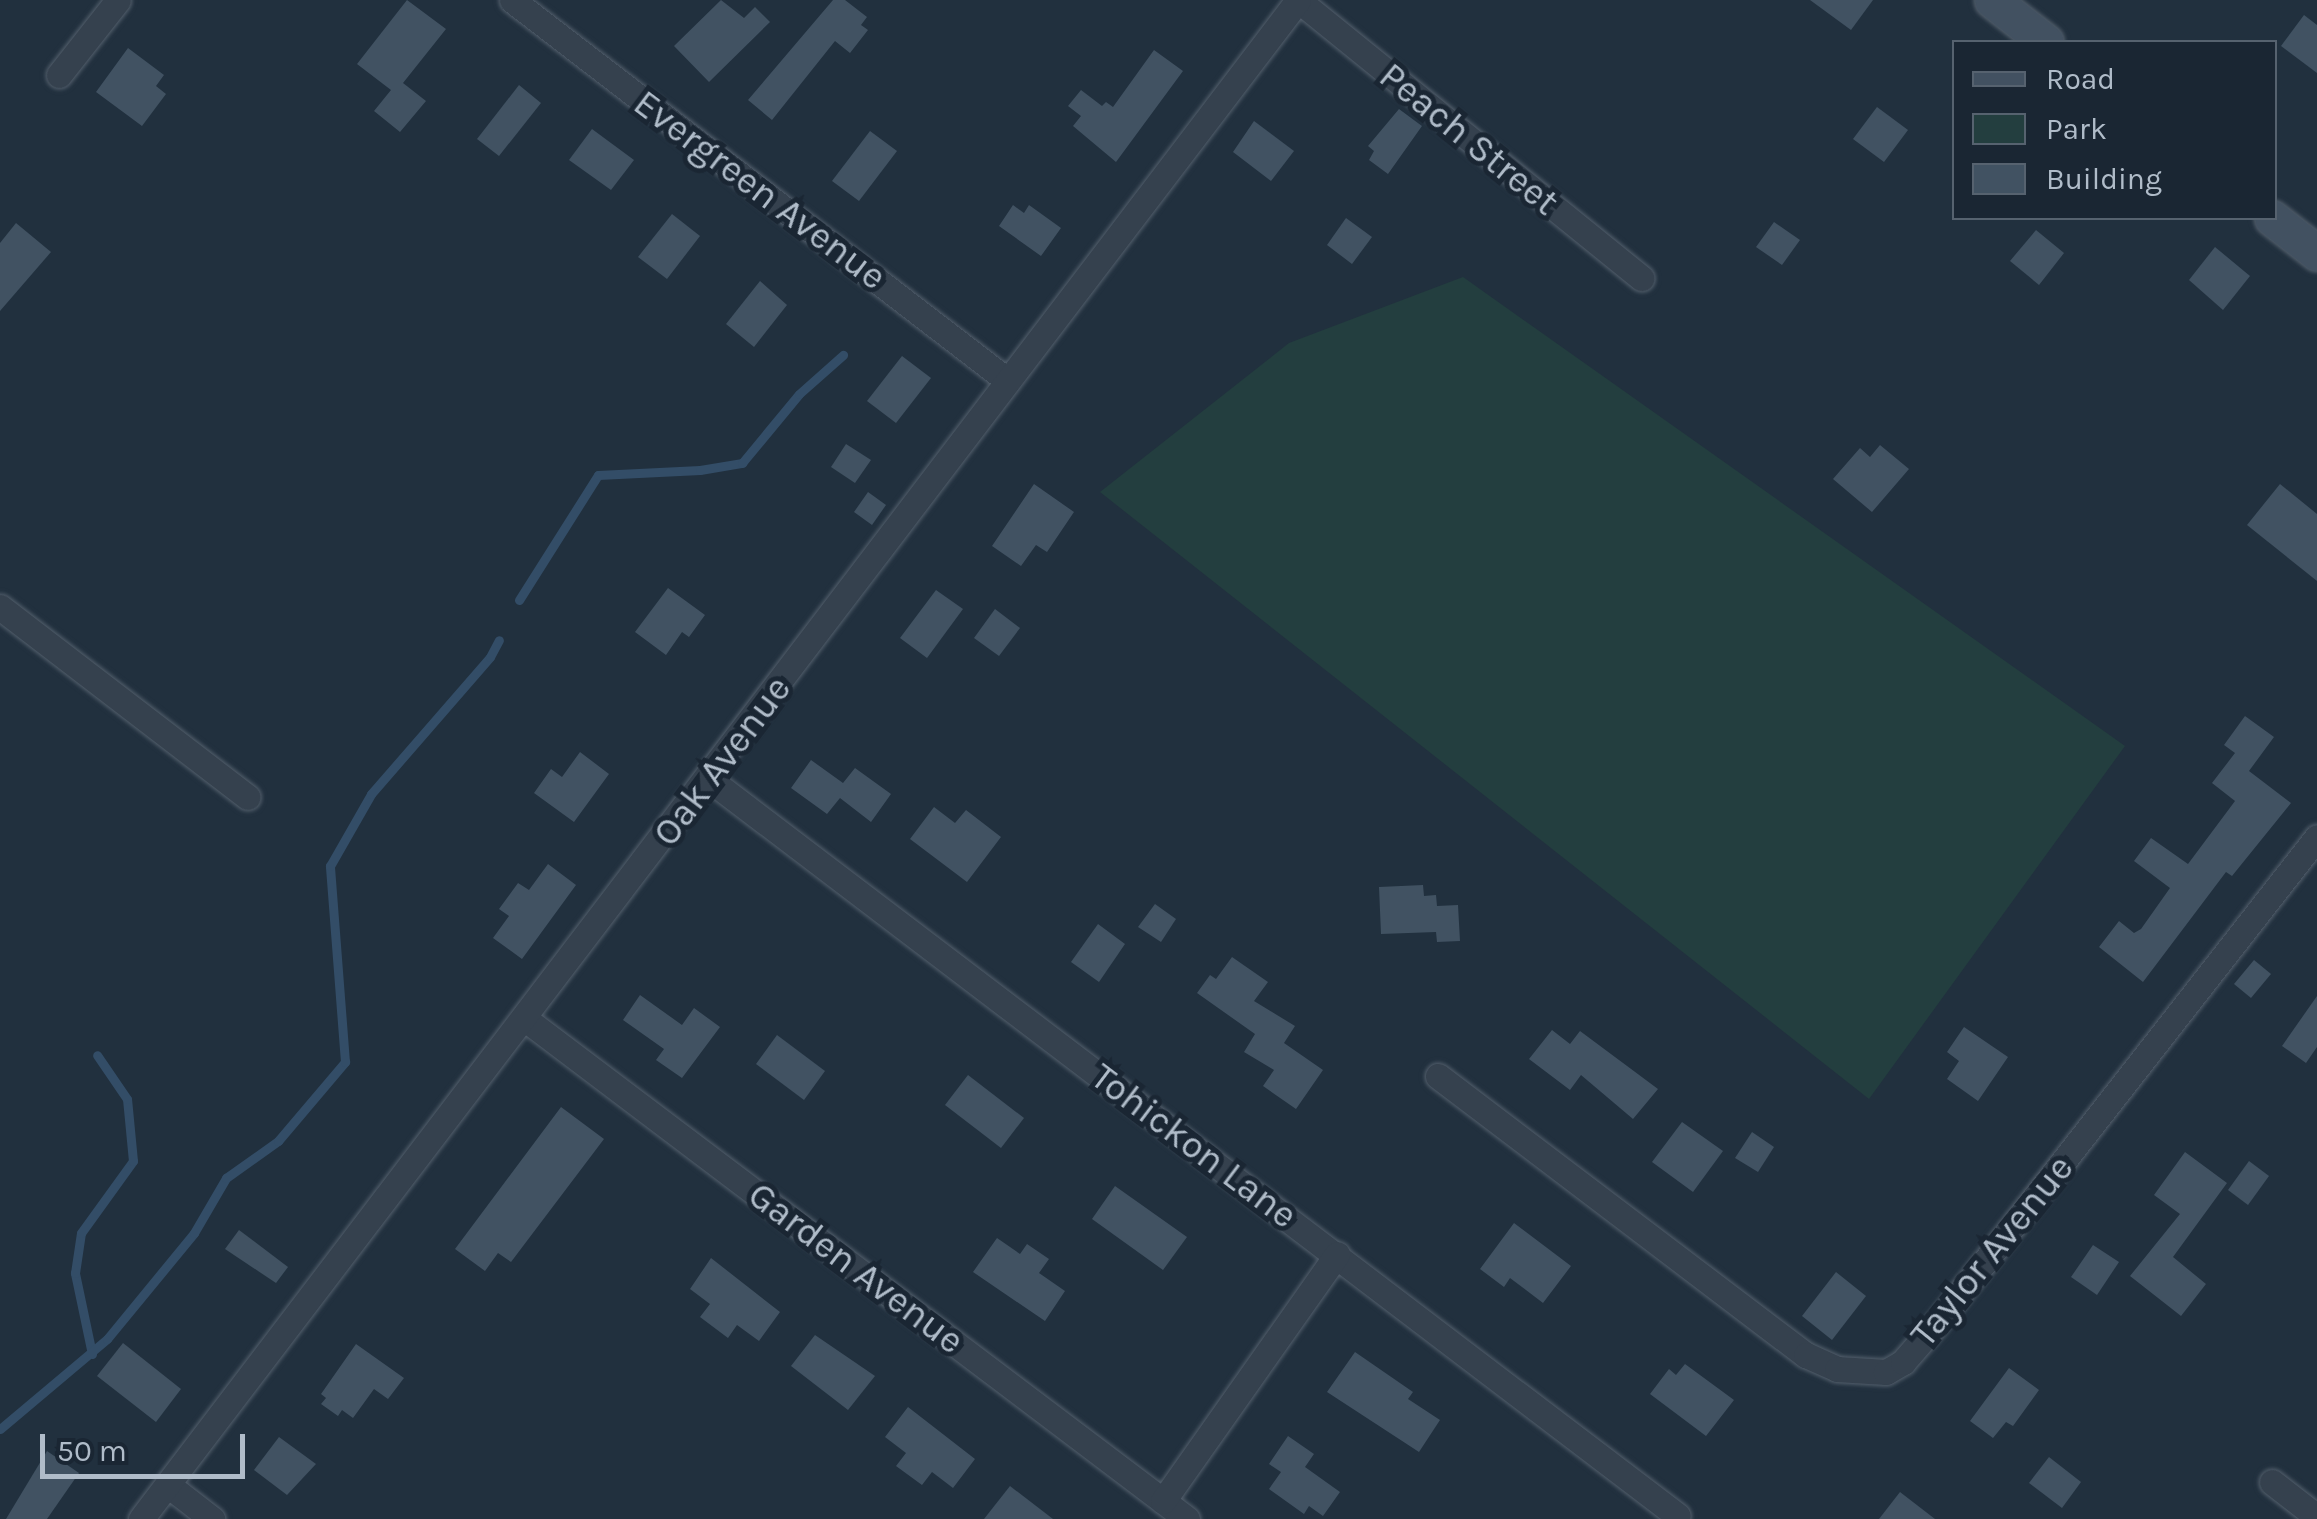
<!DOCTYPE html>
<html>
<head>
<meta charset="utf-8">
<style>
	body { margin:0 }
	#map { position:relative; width:2317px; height:1519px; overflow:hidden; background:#21303e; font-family:Karla,sans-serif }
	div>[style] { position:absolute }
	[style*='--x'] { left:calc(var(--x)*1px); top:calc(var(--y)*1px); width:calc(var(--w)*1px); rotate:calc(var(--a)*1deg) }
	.green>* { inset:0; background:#233e3f }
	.stream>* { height:9px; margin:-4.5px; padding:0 4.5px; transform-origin:4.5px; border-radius:4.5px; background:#334d67 }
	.building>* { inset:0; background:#415262 }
	.roads { filter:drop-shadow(0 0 2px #535f6c) drop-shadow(0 0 2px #535f6c) }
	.street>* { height:25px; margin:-12.5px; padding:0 12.5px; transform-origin:12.5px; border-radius:12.5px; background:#35414e }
	.secondary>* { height:35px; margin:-17.5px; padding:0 17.5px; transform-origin:17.5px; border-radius:17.5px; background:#425161 }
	span { translate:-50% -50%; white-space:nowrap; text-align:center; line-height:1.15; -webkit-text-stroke:10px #1a2633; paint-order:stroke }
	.street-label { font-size:38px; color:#b0bcc9 }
	.legend { position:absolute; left:1952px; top:40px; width:325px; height:180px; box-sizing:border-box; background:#1a2633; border:2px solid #56626f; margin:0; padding:12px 18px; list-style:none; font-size:30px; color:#b0bcc9 }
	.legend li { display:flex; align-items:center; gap:20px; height:50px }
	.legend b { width:50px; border:2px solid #56626f }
	.scale { position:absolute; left:40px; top:1434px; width:205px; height:45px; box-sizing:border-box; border:5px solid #b0bcc9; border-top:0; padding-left:12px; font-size:30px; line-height:35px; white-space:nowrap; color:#b0bcc9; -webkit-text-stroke:8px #1a2633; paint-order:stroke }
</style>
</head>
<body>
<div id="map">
	<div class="green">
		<i style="clip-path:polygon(1463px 277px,2125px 746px,1869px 1099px,1100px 492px,1289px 343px)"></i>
	</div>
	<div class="stream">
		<i style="--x:519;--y:600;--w:148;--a:-57.7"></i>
		<i style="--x:598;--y:475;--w:102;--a:-2.8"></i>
		<i style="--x:700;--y:470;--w:43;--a:-9.5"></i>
		<i style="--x:742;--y:463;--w:89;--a:-50.4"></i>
		<i style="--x:799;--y:394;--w:59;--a:-41.6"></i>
		<i style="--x:92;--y:1354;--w:83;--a:-101.9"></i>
		<i style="--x:75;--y:1273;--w:40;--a:-81.5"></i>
		<i style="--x:81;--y:1233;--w:89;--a:-54.2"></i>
		<i style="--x:133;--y:1161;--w:62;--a:-95.5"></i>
		<i style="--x:127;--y:1099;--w:53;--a:-124.3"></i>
		<i style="--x:0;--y:1429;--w:140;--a:-40.1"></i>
		<i style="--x:107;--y:1339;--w:137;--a:-50.6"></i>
		<i style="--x:194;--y:1233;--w:64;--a:-59.8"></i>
		<i style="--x:226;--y:1178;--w:64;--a:-35.4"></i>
		<i style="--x:278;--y:1141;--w:104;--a:-49.7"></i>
		<i style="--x:345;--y:1062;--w:197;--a:-94.4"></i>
		<i style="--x:330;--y:866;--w:83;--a:-60.3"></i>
		<i style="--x:371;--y:794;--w:181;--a:-49"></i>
		<i style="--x:490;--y:657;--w:19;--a:-62"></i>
	</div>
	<div class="building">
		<i style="clip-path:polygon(407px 0,446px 29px,403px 83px,426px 101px,400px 132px,374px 111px,391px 90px,357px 64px)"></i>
		<i style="clip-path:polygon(721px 0,744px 18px,755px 7px,770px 22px,709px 82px,674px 46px)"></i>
		<i style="clip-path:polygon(833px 0,845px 0,867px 17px,861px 25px,868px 30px,850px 53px,835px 41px,772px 120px,748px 100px)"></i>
		<i style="clip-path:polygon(1810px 0,1873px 0,1851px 30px)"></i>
		<i style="clip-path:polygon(2304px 15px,2317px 25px,2317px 73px,2281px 46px)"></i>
		<i style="clip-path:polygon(128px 48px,164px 75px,156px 86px,166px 94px,142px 126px,96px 92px)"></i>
		<i style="clip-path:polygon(1154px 50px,1183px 71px,1116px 162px,1073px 126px,1081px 116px,1068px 106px,1081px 90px,1102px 106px,1106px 102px,1113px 107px)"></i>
		<i style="clip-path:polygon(519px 85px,541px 103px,499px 156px,477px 139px)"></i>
		<i style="clip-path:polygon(1877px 107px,1908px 130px,1884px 162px,1853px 139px)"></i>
		<i style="clip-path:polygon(1399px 109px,1422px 126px,1388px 174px,1369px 160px,1374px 151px,1368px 146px)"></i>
		<i style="clip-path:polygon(1254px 121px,1294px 151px,1271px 181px,1233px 152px)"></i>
		<i style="clip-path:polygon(592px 129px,634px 160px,611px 190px,569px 160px)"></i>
		<i style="clip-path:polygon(870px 131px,897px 151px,859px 201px,832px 181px)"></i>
		<i style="clip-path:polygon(1013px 205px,1024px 213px,1029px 205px,1061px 228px,1041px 256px,999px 226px)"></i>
		<i style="clip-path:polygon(672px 214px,700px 236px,667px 279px,638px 257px)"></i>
		<i style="clip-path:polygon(1346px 218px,1372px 237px,1352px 264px,1327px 245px)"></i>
		<i style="clip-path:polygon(1774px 222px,1800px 240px,1782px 265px,1756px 247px)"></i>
		<i style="clip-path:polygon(16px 223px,51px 252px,0 311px,0 243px)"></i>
		<i style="clip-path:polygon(2036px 230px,2064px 253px,2039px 285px,2010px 261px)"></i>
		<i style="clip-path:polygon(2215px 247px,2250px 276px,2223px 310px,2189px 280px)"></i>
		<i style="clip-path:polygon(760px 281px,787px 305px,754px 347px,726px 324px)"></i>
		<i style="clip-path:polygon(902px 356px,931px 378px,896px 423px,867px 401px)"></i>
		<i style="clip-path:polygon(846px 444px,871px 460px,855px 483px,831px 467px)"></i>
		<i style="clip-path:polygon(1880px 445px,1909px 469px,1872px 512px,1833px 479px,1860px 448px,1870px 457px)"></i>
		<i style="clip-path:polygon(1034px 484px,1074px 512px,1047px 552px,1036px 545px,1021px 566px,992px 546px)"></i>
		<i style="clip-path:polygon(2280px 484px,2317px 514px,2317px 581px,2247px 525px)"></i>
		<i style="clip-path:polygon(868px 492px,886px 505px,872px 525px,854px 512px)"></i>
		<i style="clip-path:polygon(668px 588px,705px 615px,689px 637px,682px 632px,666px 655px,635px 632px)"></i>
		<i style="clip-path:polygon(936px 590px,963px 609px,927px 658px,900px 638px)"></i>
		<i style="clip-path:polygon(995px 609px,1020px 628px,999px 656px,974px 638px)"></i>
		<i style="clip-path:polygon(2245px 716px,2274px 737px,2249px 771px,2291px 803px,2232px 876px,2226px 872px,2143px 982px,2099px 947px,2119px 921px,2134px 933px,2141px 929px,2170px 888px,2134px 861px,2151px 838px,2188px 864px,2235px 801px,2212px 783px,2235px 753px,2224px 745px)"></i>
		<i style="clip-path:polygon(580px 752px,609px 774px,574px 822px,534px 793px,551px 769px,562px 777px)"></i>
		<i style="clip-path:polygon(811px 760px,843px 783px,855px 768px,891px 794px,871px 822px,840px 798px,827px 814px,791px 788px)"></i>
		<i style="clip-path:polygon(934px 807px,955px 823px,966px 810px,1001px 837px,967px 882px,910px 839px)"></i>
		<i style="clip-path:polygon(548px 864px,576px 885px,522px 959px,493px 938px,509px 916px,499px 909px,518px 883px,529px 890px)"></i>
		<i style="clip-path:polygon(1423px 885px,1424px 896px,1436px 895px,1437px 906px,1458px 905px,1460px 941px,1437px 942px,1436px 932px,1381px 934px,1379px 887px)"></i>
		<i style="clip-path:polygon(1155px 904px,1176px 919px,1161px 942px,1138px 927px)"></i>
		<i style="clip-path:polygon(1098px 924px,1125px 944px,1099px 982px,1071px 962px)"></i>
		<i style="clip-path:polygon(1232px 957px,1268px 982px,1254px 1001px,1295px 1026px,1284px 1043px,1323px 1070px,1296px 1109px,1263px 1086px,1274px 1070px,1244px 1052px,1255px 1034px,1197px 993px,1210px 975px,1216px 979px)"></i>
		<i style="clip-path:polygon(2254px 960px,2271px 974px,2251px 998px,2234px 984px)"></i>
		<i style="clip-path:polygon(640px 995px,682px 1025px,694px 1008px,720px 1027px,682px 1078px,656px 1060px,664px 1049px,623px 1020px)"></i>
		<i style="clip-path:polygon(2317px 996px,2317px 1047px,2306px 1063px,2282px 1046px)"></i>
		<i style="clip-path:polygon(1964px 1027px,2008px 1057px,1978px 1101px,1947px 1079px,1959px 1061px,1947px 1052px)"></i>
		<i style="clip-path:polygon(1552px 1030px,1570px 1044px,1580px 1031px,1658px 1089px,1633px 1119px,1581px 1075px,1570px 1090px,1529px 1059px)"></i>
		<i style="clip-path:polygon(777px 1035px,825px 1071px,804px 1100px,756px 1064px)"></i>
		<i style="clip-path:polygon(968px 1075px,1024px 1118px,1001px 1148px,945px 1105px)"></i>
		<i style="clip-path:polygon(561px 1107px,604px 1139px,511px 1262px,498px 1253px,485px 1271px,455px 1249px)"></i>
		<i style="clip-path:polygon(1682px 1122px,1723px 1151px,1693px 1192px,1652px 1162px)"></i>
		<i style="clip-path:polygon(1752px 1132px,1774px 1147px,1758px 1172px,1735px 1158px)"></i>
		<i style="clip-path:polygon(2185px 1152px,2227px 1183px,2173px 1257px,2206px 1284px,2181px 1316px,2130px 1276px,2180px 1214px,2154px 1195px)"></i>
		<i style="clip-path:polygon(2249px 1161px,2269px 1176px,2248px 1205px,2228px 1190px)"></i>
		<i style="clip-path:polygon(1115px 1186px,1187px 1237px,1163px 1270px,1092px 1219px)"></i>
		<i style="clip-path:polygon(1514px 1223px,1571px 1266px,1543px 1303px,1510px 1278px,1504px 1287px,1480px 1269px)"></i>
		<i style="clip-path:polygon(239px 1230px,288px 1267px,276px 1283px,225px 1249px)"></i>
		<i style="clip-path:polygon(997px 1238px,1020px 1254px,1027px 1244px,1049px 1259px,1039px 1273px,1065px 1291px,1045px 1321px,973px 1272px)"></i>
		<i style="clip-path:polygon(2093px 1245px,2119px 1262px,2097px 1295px,2071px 1277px)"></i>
		<i style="clip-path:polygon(711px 1258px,780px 1312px,759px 1341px,737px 1325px,728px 1338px,700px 1317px,710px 1304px,690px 1289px)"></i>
		<i style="clip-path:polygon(1836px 1272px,1866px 1296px,1832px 1340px,1802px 1316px)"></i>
		<i style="clip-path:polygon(815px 1335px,875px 1376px,848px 1410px,791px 1366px)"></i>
		<i style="clip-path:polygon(123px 1343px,181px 1389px,156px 1422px,97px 1376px)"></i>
		<i style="clip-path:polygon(356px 1344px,404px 1378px,388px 1399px,374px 1389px,353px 1418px,342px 1410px,338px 1416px,321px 1404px,326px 1398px,321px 1394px)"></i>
		<i style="clip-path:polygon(1355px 1352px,1413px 1392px,1408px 1399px,1440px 1420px,1419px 1452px,1327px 1392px)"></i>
		<i style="clip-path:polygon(1685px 1364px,1734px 1400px,1706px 1436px,1650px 1394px,1669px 1369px,1676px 1375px)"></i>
		<i style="clip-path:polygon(2009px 1368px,2039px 1390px,2013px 1426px,2006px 1422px,1993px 1438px,1970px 1421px)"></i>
		<i style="clip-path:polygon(908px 1407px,975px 1459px,953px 1488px,932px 1472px,922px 1485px,896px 1466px,906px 1453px,885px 1437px)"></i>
		<i style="clip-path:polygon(1288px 1436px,1314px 1454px,1305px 1467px,1340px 1492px,1323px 1516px,1309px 1506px,1304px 1514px,1269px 1489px,1281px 1472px,1269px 1464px)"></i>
		<i style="clip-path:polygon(279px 1437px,316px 1464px,287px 1495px,254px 1470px)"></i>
		<i style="clip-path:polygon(47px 1451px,79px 1473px,47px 1519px,6px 1519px)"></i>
		<i style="clip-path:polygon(2049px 1457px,2081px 1482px,2062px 1508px,2029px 1483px)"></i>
		<i style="clip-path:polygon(1010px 1486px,1053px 1519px,984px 1519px)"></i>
		<i style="clip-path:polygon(1900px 1492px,1935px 1519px,1879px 1519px)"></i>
	</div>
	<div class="roads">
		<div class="street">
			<i style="--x:512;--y:0;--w:625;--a:37.53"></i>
			<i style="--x:1298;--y:0;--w:442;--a:39"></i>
			<i style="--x:59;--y:75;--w:95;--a:-51.8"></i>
			<i style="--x:0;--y:607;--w:312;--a:37.5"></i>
			<i style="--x:709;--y:779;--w:1217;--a:37.26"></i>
			<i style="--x:524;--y:1018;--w:831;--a:37.08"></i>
			<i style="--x:1438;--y:1076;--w:462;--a:37.2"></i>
			<i style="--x:1806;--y:1355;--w:34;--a:24"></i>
			<i style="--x:1837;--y:1369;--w:49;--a:3.5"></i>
			<i style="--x:1886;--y:1372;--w:20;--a:-30"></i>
			<i style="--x:1903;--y:1362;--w:50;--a:-49"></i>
			<i style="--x:1936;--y:1324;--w:618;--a:-51.96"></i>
			<i style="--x:2272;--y:1482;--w:57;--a:37.9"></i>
			<i style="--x:168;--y:1485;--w:56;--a:37.7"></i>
			<i style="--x:1163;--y:1501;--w:302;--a:-54.8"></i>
			<i style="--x:141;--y:1519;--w:1909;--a:-52.7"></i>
		</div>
		<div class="secondary">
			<i style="--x:1992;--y:0;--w:68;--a:37.9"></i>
			<i style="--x:2272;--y:218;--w:57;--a:37.9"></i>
		</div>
	</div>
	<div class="street-label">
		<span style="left:1469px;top:139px;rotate:39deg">Peach Street</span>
		<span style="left:760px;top:190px;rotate:37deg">Evergreen Avenue</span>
		<span style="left:722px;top:761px;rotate:-53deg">Oak Avenue</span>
		<span style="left:1194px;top:1146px;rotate:37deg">Tohickon Lane</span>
		<span style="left:1992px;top:1251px;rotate:-51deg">Taylor Avenue</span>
		<span style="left:856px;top:1268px;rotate:37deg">Garden Avenue</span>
	</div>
	<ul class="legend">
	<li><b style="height:12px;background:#425161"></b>Road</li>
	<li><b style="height:28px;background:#233e3f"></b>Park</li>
	<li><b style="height:28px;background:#415262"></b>Building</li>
	</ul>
	<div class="scale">50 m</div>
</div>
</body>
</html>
